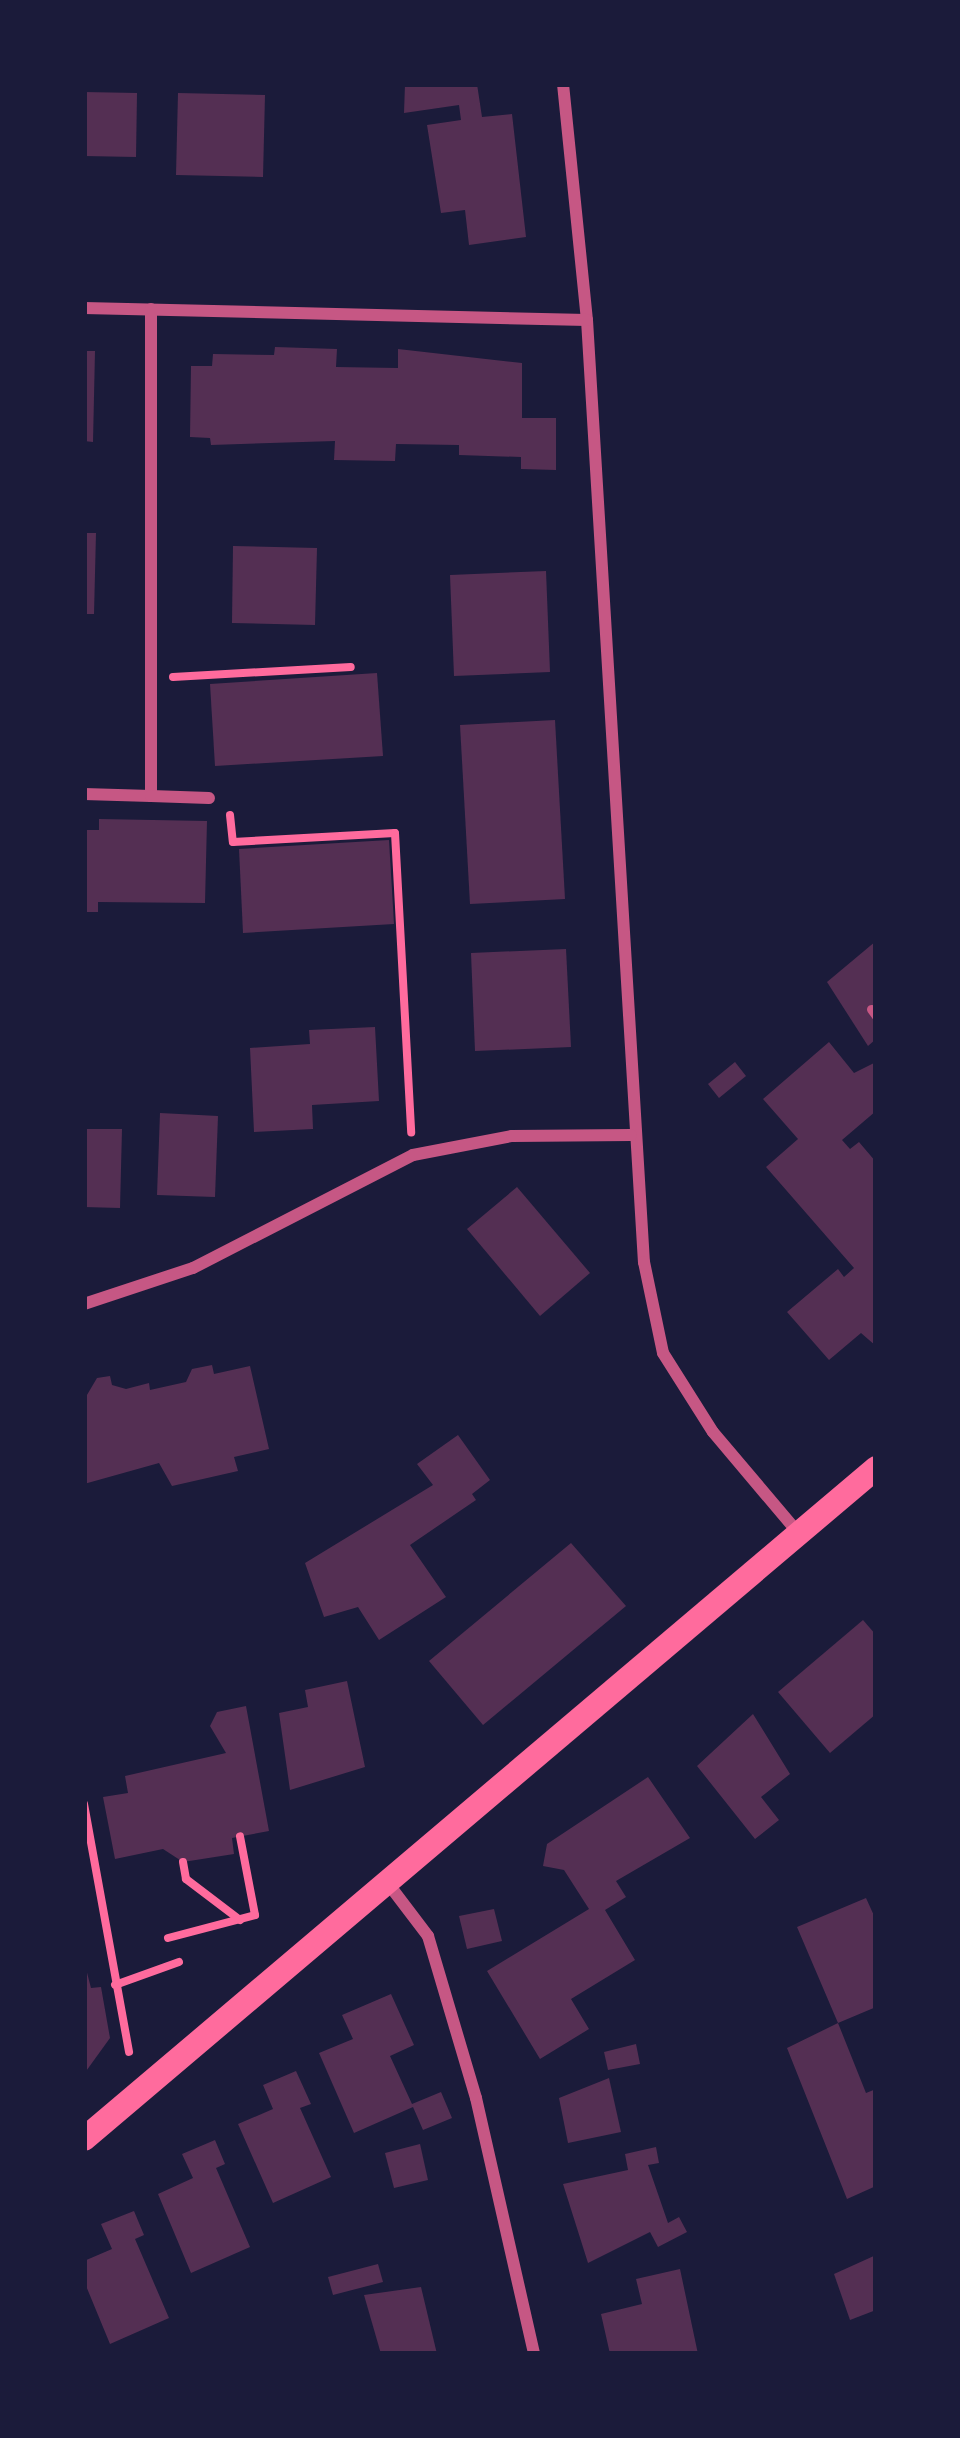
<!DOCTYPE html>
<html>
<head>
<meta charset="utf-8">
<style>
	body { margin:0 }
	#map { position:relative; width:960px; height:2438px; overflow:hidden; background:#1b1b3a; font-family:"Nunito Sans",sans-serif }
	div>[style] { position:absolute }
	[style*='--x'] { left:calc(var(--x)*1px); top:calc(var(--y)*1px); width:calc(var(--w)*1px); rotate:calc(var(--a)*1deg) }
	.building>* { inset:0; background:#542f53 }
	.path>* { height:8px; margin:-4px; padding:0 4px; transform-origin:4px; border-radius:4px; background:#ff6b9d }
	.service>* { height:9px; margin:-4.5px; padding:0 4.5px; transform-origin:4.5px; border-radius:4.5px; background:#c65784 }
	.minor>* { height:12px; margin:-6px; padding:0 6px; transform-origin:6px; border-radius:6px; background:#c65784 }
	.secondary>* { height:24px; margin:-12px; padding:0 12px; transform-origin:12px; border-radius:12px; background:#ff6b9d }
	span { translate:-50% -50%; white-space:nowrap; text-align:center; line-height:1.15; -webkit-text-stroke:10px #1b1b3a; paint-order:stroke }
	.frame { position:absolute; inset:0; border:87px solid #1b1b3a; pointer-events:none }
</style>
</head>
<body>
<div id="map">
	<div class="building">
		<i style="clip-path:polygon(405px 84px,477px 84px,482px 117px,512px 114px,526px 237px,469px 245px,465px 210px,441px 213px,427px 125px,461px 120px,459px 105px,404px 113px)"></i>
		<i style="clip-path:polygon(84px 92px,137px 93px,136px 157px,84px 156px)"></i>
		<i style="clip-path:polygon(178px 93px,265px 95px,263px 177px,176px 175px)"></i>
		<i style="clip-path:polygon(275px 347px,337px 349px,336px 367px,398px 368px,398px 349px,522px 363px,522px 418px,556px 418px,556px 470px,521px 469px,521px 457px,459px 455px,459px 445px,396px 444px,395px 461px,334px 460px,335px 441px,211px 445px,210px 438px,190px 437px,191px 366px,212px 366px,213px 354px,274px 355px)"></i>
		<i style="clip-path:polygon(84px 351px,95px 351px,93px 442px,84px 441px)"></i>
		<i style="clip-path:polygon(84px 533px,96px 533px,94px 614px,84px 614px)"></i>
		<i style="clip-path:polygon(233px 546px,317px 548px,315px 625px,232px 623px)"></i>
		<i style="clip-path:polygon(546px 571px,550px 672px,454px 676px,450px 575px)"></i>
		<i style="clip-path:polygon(377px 673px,383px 756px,215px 766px,210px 684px)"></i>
		<i style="clip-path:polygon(555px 720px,565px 899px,470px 904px,460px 725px)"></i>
		<i style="clip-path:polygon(99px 819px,207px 821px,205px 903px,98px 902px,98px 912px,84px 912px,84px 830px,99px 830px)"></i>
		<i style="clip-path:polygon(389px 840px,394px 924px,243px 933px,239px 849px)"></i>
		<i style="clip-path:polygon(876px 941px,876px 1039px,868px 1046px,827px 982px)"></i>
		<i style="clip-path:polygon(566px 949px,571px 1047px,475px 1051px,471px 953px)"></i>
		<i style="clip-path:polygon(375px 1027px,379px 1101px,312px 1105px,313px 1129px,254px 1132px,250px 1048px,310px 1044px,309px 1030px)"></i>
		<i style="clip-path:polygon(829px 1042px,854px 1073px,876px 1062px,876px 1111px,842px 1140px,850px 1149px,859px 1142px,876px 1162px,876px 1346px,861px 1333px,829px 1360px,787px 1312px,838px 1269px,844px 1277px,854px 1268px,766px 1167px,798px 1139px,763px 1099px)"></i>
		<i style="clip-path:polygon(735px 1062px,746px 1076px,719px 1098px,708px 1084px)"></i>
		<i style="clip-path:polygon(160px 1113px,218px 1116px,215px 1197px,157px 1195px)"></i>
		<i style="clip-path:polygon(84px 1129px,122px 1129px,120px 1208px,84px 1207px)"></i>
		<i style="clip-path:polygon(517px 1187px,590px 1273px,540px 1316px,467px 1229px)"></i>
		<i style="clip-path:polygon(212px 1365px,214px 1374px,250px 1366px,269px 1449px,234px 1457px,238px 1471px,172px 1486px,159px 1463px,84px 1484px,84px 1400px,97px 1378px,110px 1376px,112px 1385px,126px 1389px,149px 1383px,150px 1390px,186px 1382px,192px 1369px)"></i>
		<i style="clip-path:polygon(458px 1435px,490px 1480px,472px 1494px,476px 1500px,410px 1545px,446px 1597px,379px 1640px,358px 1607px,324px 1617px,305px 1563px,433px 1485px,417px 1464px)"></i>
		<i style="clip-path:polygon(571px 1543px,626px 1606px,483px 1725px,429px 1661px)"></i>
		<i style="clip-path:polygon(863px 1620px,876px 1635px,876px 1714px,830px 1753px,778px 1692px)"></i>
		<i style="clip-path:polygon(347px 1681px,365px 1767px,290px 1790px,279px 1713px,308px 1707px,305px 1690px)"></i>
		<i style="clip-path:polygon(246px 1706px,269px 1831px,232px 1838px,234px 1854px,183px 1862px,163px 1849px,115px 1859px,103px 1797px,128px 1793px,125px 1776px,226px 1753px,210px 1726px,217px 1712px)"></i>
		<i style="clip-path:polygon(753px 1714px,790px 1774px,761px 1797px,779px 1820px,755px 1839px,697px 1766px)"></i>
		<i style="clip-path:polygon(648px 1777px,690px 1838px,616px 1881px,626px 1897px,605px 1910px,635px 1960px,571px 1999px,589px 2029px,540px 2059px,487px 1971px,589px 1909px,564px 1870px,543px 1866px,547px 1844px)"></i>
		<i style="clip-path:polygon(866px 1898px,876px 1920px,876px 2007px,838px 2023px,866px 2093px,876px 2089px,876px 2186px,847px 2199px,787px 2048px,838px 2023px,797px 1927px)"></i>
		<i style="clip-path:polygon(494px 1909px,502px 1941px,467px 1949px,459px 1916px)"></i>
		<i style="clip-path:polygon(84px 1961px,91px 1988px,101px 1987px,110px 2038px,84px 2074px)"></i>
		<i style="clip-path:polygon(391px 1994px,414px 2045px,390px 2056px,412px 2104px,441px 2092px,452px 2118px,423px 2130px,413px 2107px,354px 2133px,319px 2053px,353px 2039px,342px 2015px)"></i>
		<i style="clip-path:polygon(636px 2044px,640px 2064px,608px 2070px,604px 2052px)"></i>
		<i style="clip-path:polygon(296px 2071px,311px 2104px,300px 2108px,331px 2177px,273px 2203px,238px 2124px,273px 2109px,263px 2085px)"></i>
		<i style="clip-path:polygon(609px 2078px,621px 2132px,568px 2143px,559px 2098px)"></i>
		<i style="clip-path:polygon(215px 2140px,225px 2164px,216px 2168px,250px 2247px,191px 2273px,158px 2194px,193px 2178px,182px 2154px)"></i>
		<i style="clip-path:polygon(420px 2144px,428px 2180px,394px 2188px,385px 2153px)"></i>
		<i style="clip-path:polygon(656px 2147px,659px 2163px,648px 2165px,668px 2223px,679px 2217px,687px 2232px,658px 2247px,650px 2232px,588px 2263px,563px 2184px,628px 2170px,625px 2154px)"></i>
		<i style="clip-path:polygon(134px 2211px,144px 2235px,135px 2239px,169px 2318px,110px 2344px,84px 2281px,84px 2261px,112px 2249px,101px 2224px)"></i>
		<i style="clip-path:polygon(876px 2255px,876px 2310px,850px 2320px,834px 2274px)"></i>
		<i style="clip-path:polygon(378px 2264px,383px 2282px,333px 2295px,328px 2277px)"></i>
		<i style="clip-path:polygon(680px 2269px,698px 2354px,610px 2354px,601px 2314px,642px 2304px,636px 2279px)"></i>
		<i style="clip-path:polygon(421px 2287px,437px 2354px,381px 2354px,364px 2295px)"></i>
	</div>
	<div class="path">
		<i style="--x:173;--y:677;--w:178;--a:-3.2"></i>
		<i style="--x:230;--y:815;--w:27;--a:84"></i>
		<i style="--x:233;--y:842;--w:162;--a:-3.2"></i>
		<i style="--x:395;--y:833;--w:300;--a:86.9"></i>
		<i style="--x:84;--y:1804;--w:252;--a:79.7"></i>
		<i style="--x:183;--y:1862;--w:17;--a:80"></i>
		<i style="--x:186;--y:1879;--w:68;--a:37.2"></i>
		<i style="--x:168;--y:1938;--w:90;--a:-14.8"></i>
		<i style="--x:255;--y:1915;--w:80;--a:-100.8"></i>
		<i style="--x:115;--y:1985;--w:68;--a:-19.8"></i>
	</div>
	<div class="service">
		<i style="--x:871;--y:1009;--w:9;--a:54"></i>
	</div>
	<div class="minor">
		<i style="--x:563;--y:84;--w:237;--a:84.2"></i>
		<i style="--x:587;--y:320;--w:944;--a:86.54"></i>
		<i style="--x:644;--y:1262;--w:93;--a:78.2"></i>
		<i style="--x:663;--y:1353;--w:93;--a:57.7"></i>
		<i style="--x:713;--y:1432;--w:135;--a:49.8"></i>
		<i style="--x:84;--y:308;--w:503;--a:1.37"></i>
		<i style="--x:84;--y:794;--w:67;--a:1.7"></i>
		<i style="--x:151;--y:796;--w:487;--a:-90"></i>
		<i style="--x:151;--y:796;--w:58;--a:2"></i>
		<i style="--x:84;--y:1304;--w:115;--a:-18.3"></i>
		<i style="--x:193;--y:1268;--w:247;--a:-27.2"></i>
		<i style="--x:413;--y:1155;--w:101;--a:-10.9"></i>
		<i style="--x:512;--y:1136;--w:119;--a:-0.5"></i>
		<i style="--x:390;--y:1886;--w:63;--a:52.8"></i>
		<i style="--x:428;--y:1936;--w:169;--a:73.5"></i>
		<i style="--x:476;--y:2098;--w:262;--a:77.2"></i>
	</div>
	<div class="secondary">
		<i style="--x:84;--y:2139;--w:1038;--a:-40.27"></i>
	</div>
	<div class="frame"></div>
</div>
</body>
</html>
